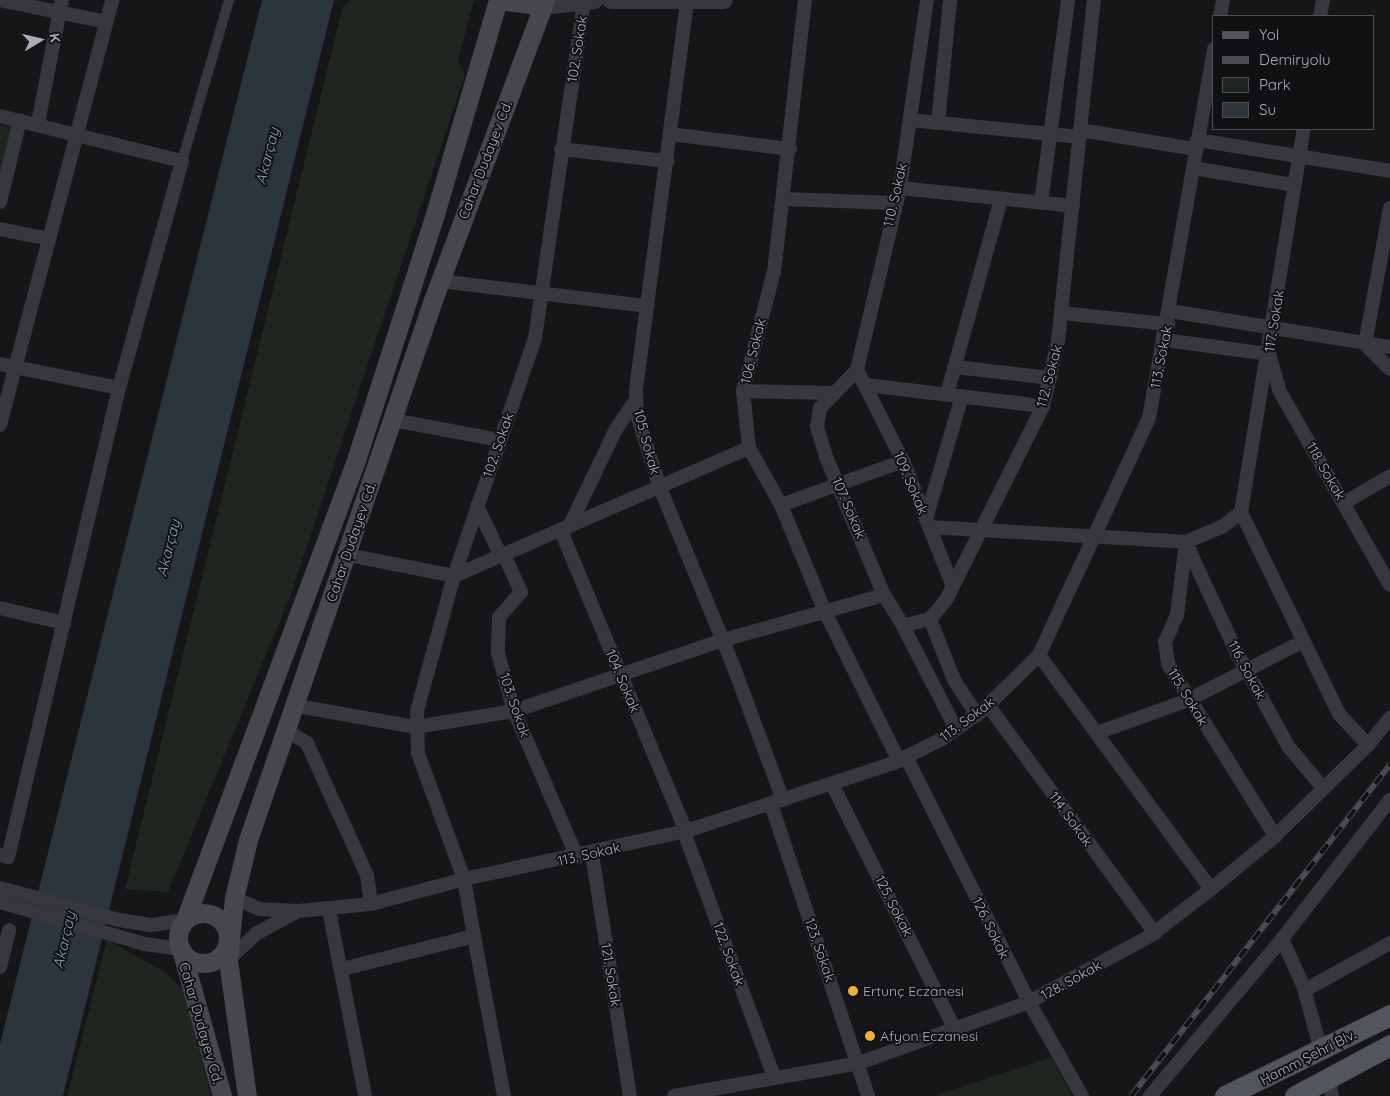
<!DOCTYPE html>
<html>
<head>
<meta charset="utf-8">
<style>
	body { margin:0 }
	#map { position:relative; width:1390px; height:1096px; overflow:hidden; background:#161618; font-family:Quicksand,sans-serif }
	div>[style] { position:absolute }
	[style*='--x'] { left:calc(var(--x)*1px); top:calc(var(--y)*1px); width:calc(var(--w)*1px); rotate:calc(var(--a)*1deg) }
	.green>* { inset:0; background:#1e261f }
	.water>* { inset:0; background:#2c353c }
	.pedestrian>* { height:10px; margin:-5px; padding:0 5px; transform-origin:5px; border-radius:5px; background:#37383d }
	.minor>* { height:14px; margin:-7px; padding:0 7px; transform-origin:7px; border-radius:7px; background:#37383d }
	.tertiary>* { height:18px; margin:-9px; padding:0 9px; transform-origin:9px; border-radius:9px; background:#37383d }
	.secondary>* { height:19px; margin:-9.5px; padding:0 9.5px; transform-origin:9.5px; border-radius:9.5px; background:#45474d }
	.secondary>.ring { margin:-9.5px; padding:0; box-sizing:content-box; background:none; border:19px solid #45474d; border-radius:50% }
	.primary>* { height:21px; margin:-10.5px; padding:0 10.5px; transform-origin:10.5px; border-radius:10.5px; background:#53555c }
	.rail>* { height:5.5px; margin-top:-2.75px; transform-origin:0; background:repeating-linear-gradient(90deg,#111113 0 11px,#4a4c52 0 22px); box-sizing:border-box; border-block:1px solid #4a4c52 }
	.dots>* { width:14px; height:14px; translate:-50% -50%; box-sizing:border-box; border:2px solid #111113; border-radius:50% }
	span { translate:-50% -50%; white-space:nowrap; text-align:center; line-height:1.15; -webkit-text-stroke:4px #111113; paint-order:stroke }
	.street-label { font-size:14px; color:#a8adb8 }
	.poi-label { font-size:14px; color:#a8adb8 }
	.left { translate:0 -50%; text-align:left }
	.water-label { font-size:15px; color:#7f9bb3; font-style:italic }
	.legend { position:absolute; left:1212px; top:15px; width:162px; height:115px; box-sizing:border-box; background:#111113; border:1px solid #4d4f55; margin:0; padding:6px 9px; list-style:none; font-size:15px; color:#a8adb8 }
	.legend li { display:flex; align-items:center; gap:10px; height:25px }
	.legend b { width:25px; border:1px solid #4d4f55 }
	.north { position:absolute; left:15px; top:15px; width:50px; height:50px; -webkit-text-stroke:4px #111113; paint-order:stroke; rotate:81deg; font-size:14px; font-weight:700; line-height:20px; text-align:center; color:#a8adb8 }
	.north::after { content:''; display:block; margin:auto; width:18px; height:22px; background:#a8adb8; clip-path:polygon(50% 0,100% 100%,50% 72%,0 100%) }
</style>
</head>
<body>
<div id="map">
	<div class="green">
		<i style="clip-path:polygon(350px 0,474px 0,458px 60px,465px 74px,291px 594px,168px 892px,125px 889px,343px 6px)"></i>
		<i style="clip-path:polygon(0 125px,13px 127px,0 176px)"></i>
		<i style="clip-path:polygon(107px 940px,165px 972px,185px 992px,211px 1096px,67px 1096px)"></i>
		<i style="clip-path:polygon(1051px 1057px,1072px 1096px,934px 1096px)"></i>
	</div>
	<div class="water">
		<i style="clip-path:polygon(262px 0,334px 0,63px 1096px,0 1096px,0 1044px)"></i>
	</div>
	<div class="pedestrian">
		<i style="--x:182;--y:161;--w:168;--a:-73.7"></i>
	</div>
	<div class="minor">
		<i style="--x:0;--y:0;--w:108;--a:11.7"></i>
		<i style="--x:805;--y:0;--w:273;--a:96.5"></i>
		<i style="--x:774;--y:271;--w:124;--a:104.5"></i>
		<i style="--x:743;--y:391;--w:57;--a:84"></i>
		<i style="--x:749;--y:448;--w:65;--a:60.7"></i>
		<i style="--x:781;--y:505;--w:116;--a:67.6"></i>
		<i style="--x:825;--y:612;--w:166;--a:63.6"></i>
		<i style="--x:927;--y:0;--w:190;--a:98.2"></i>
		<i style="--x:900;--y:188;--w:187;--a:103.3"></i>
		<i style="--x:857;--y:370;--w:102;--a:63.2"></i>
		<i style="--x:903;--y:461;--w:132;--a:68.3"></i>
		<i style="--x:687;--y:2;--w:391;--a:97.5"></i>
		<i style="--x:636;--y:390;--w:25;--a:88"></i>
		<i style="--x:637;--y:415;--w:77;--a:72.5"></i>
		<i style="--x:660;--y:488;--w:191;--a:67.6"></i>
		<i style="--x:733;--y:665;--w:144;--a:69.7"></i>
		<i style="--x:1220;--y:16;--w:16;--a:-79"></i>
		<i style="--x:1320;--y:16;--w:16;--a:-79"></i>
		<i style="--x:0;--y:116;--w:187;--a:13.9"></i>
		<i style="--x:182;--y:161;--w:236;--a:105.5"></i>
		<i style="--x:119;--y:388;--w:482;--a:103.3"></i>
		<i style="--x:8;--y:857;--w:8;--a:-166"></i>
		<i style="--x:910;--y:120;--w:171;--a:5.7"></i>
		<i style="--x:38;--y:123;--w:125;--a:-79"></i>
		<i style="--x:938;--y:123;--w:124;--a:-84.4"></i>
		<i style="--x:1081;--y:130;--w:116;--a:9.5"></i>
		<i style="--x:670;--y:134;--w:121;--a:7.1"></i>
		<i style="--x:1197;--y:140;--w:195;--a:9.1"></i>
		<i style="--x:561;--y:149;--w:107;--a:6.5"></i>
		<i style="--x:1193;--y:168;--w:102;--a:9.6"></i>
		<i style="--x:900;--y:188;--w:174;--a:5.9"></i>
		<i style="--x:785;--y:199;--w:108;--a:2.1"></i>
		<i style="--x:0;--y:202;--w:84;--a:-76.3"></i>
		<i style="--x:1041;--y:203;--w:205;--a:-82.4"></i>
		<i style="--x:1390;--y:208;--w:138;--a:100.4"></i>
		<i style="--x:1365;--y:344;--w:35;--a:45"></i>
		<i style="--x:0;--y:229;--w:50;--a:11.5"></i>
		<i style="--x:440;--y:281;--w:209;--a:6.9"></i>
		<i style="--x:1170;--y:311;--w:223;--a:9.3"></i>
		<i style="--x:1061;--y:313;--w:108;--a:5.9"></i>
		<i style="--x:1165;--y:340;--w:105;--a:7.7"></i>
		<i style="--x:1269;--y:354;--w:37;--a:74"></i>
		<i style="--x:1279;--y:390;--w:224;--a:60.4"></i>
		<i style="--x:0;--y:364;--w:121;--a:11.4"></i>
		<i style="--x:955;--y:367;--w:96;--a:6.6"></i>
		<i style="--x:857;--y:370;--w:53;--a:134.2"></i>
		<i style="--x:820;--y:408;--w:19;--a:99"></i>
		<i style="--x:817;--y:427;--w:34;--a:73"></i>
		<i style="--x:827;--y:459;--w:147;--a:67.3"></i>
		<i style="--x:884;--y:595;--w:36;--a:58"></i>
		<i style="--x:903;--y:626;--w:28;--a:-15"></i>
		<i style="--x:866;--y:385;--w:178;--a:6.8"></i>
		<i style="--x:743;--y:391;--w:88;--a:1.3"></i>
		<i style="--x:947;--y:394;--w:202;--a:-74.5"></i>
		<i style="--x:393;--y:420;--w:109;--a:10.6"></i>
		<i style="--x:0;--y:425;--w:440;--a:-75.2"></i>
		<i style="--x:1344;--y:503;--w:53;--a:-30.4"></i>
		<i style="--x:781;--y:505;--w:130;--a:-19.8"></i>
		<i style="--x:477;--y:506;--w:55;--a:64.4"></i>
		<i style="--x:1241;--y:512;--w:225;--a:64.1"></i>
		<i style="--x:1339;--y:714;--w:42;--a:46.9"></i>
		<i style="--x:926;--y:519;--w:128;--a:-73.7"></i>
		<i style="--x:569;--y:527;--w:109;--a:-64.4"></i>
		<i style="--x:616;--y:429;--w:36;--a:-56"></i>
		<i style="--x:929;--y:527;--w:257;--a:3.3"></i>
		<i style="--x:1186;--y:542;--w:39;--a:-23"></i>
		<i style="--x:1222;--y:527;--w:24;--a:-38"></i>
		<i style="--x:1241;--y:512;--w:388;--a:-80.7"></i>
		<i style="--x:561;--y:531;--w:325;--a:67.4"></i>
		<i style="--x:1186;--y:542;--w:74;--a:97"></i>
		<i style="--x:1177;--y:615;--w:30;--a:114"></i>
		<i style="--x:1165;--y:642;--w:22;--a:82"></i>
		<i style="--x:1168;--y:664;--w:203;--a:58.1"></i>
		<i style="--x:1186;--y:543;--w:119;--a:65.2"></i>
		<i style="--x:1236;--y:651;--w:108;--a:61.3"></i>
		<i style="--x:1288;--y:746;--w:55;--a:50.2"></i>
		<i style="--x:348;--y:555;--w:108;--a:11.2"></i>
		<i style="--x:454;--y:576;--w:322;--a:-23.5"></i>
		<i style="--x:504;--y:555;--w:41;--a:65.3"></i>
		<i style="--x:521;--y:592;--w:33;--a:131"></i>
		<i style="--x:499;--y:617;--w:36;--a:92"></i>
		<i style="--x:498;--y:653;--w:60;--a:74.6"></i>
		<i style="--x:514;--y:711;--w:159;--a:66.7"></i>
		<i style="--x:0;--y:608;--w:66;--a:13.2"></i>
		<i style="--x:930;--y:619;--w:25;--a:-50"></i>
		<i style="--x:946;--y:600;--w:217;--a:-63.4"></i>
		<i style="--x:1043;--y:406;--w:67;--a:-77"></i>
		<i style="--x:1058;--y:341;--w:343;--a:-84"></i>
		<i style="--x:930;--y:619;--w:66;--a:68.5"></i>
		<i style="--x:954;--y:680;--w:42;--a:56.7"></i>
		<i style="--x:903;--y:626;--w:116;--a:62.8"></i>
		<i style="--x:1039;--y:655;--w:290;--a:53.7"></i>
		<i style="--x:292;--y:705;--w:126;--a:10.1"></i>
		<i style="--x:416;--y:727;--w:99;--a:-9.3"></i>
		<i style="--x:514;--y:711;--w:221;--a:-18.8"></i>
		<i style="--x:723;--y:640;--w:167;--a:-15.6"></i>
		<i style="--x:988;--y:705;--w:283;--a:53.8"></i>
		<i style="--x:284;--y:729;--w:27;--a:31"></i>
		<i style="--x:307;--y:743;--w:145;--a:65.6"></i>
		<i style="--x:367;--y:875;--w:29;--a:82"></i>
		<i style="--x:1097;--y:733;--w:97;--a:-19.9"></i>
		<i style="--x:1188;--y:700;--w:130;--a:-27"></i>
		<i style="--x:906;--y:757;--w:274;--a:63.3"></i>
		<i style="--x:1029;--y:1002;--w:108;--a:60.6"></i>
		<i style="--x:832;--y:784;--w:275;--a:63.4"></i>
		<i style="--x:771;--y:804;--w:308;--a:71.6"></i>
		<i style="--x:684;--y:832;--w:261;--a:69.8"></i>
		<i style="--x:592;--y:854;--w:245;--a:81.1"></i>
		<i style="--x:0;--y:888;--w:123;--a:15.1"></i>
		<i style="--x:119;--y:920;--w:32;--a:9"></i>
		<i style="--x:151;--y:925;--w:34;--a:-8"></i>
		<i style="--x:234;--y:898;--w:28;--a:23"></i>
		<i style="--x:260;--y:909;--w:36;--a:3"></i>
		<i style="--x:0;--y:902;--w:151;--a:16.2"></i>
		<i style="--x:145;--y:944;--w:36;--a:8"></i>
		<i style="--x:329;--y:910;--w:189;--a:79"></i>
		<i style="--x:474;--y:936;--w:163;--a:79.4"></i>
		<i style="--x:1282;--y:939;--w:51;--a:65.5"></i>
		<i style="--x:1303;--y:985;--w:68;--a:74.7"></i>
		<i style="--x:228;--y:960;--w:40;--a:-43"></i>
		<i style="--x:257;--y:933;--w:47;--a:-28.2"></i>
		<i style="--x:298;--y:911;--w:73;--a:-5.5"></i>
		<i style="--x:371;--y:904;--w:96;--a:-15"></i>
		<i style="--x:464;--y:879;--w:227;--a:-12.2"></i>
		<i style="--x:686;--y:831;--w:219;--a:-18.1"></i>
		<i style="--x:894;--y:763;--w:54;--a:-26.6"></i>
		<i style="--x:942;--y:739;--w:50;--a:-35.3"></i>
		<i style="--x:983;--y:710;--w:78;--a:-44.5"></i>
		<i style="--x:1039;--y:655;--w:261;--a:-65.1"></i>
		<i style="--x:1149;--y:418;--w:375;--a:-80"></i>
		<i style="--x:0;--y:967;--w:38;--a:-76"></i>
		<i style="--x:342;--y:969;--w:136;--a:-14"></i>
		<i style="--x:474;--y:936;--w:58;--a:-100"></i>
		<i style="--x:464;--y:879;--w:134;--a:-110.1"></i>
		<i style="--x:418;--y:753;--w:42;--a:-91.4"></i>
		<i style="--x:417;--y:711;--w:140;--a:-74.7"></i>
		<i style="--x:454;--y:576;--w:251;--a:-71.2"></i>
		<i style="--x:535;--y:338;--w:341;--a:-81.7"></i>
		<i style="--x:1305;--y:990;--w:97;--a:-28.9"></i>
		<i style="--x:1329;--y:1079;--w:17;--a:80"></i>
		<i style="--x:674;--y:1096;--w:188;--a:-10.1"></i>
		<i style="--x:859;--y:1063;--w:181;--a:-19.7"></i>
		<i style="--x:1029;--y:1002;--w:138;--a:-28.6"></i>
		<i style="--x:1150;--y:936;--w:77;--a:-37.6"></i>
		<i style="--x:1211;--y:889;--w:79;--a:-39.3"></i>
		<i style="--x:1272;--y:839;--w:134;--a:-44.4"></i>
		<i style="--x:1368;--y:745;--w:35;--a:-51"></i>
		<i style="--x:1150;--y:1096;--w:205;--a:-49.9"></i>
		<i style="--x:1282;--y:939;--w:176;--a:-52.2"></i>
	</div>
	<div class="tertiary">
		<i style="--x:611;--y:0;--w:113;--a:0"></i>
		<i style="--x:543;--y:6;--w:52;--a:-6.6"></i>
	</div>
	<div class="secondary">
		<i style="--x:498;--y:0;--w:45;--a:7.6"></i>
		<i class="ring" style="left:178px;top:913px;width:31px;height:31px"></i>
		<i style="--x:185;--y:920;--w:494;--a:-69.6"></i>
		<i style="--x:357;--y:457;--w:255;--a:-72.2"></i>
		<i style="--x:435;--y:214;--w:223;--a:-73.6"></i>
		<i style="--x:181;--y:949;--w:153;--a:74.4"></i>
		<i style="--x:247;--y:1096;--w:137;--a:-98"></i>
		<i style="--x:228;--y:960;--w:62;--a:-84.5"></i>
		<i style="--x:234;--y:898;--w:60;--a:-76.4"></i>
		<i style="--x:248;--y:840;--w:571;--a:-71.09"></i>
		<i style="--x:433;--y:300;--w:320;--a:-69.5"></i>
	</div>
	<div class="primary">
		<i style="--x:1225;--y:1096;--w:184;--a:-26.1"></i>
		<i style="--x:1295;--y:1096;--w:108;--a:-28.2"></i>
	</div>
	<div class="rail">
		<i style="--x:1131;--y:1096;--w:421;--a:-52"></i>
	</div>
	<div class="dots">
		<i style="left:853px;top:991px;background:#f2b134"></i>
		<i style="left:870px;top:1036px;background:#f2b134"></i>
	</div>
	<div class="street-label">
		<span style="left:577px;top:49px;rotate:-81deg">102. Sokak</span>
		<span style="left:485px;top:160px;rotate:-69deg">Cahar Dudayev Cd.</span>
		<span style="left:895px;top:195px;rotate:-77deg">110. Sokak</span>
		<span style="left:1274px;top:321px;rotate:-81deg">117. Sokak</span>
		<span style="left:753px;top:351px;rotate:-76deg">106. Sokak</span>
		<span style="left:1161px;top:357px;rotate:-79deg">113. Sokak</span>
		<span style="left:1049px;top:376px;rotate:-75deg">112. Sokak</span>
		<span style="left:647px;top:442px;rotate:75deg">105. Sokak</span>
		<span style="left:498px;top:445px;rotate:-71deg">102. Sokak</span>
		<span style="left:1326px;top:471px;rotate:60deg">118. Sokak</span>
		<span style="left:911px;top:483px;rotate:67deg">109. Sokak</span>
		<span style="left:849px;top:508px;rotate:67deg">107. Sokak</span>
		<span style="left:351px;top:542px;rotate:-71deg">Cahar Dudayev Cd.</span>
		<span style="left:1247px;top:670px;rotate:62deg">116. Sokak</span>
		<span style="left:623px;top:681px;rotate:67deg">104. Sokak</span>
		<span style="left:1188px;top:697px;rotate:59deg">115. Sokak</span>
		<span style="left:515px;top:705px;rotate:71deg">103. Sokak</span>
		<span style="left:967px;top:719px;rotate:-37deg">113. Sokak</span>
		<span style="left:1071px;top:819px;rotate:54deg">114. Sokak</span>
		<span style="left:589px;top:854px;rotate:-13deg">113. Sokak</span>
		<span style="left:894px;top:906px;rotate:63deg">125. Sokak</span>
		<span style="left:991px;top:928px;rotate:64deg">126. Sokak</span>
		<span style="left:820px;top:950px;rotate:71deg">123. Sokak</span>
		<span style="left:729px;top:954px;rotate:70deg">122. Sokak</span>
		<span style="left:611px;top:975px;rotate:81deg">121. Sokak</span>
		<span style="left:1071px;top:980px;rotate:-29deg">128. Sokak</span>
		<span style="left:201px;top:1023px;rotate:74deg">Cahar Dudayev Cd.</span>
		<span style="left:1308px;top:1057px;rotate:-27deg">Hamm Şehri Blv.</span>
	</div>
	<div class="poi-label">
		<span class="left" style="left:863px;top:991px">Ertunç Eczanesi</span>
		<span class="left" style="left:880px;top:1036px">Afyon Eczanesi</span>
	</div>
	<div class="water-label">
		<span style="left:267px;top:156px;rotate:-76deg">Akarçay</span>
		<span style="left:168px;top:548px;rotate:-76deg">Akarçay</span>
		<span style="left:64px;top:940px;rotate:-77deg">Akarçay</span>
	</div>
	<ul class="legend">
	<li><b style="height:6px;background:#53555c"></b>Yol</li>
	<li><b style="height:6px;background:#4a4c52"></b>Demiryolu</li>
	<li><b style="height:14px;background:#1e261f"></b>Park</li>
	<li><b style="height:14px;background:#2c353c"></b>Su</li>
	</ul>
	<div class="north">K</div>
</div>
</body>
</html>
